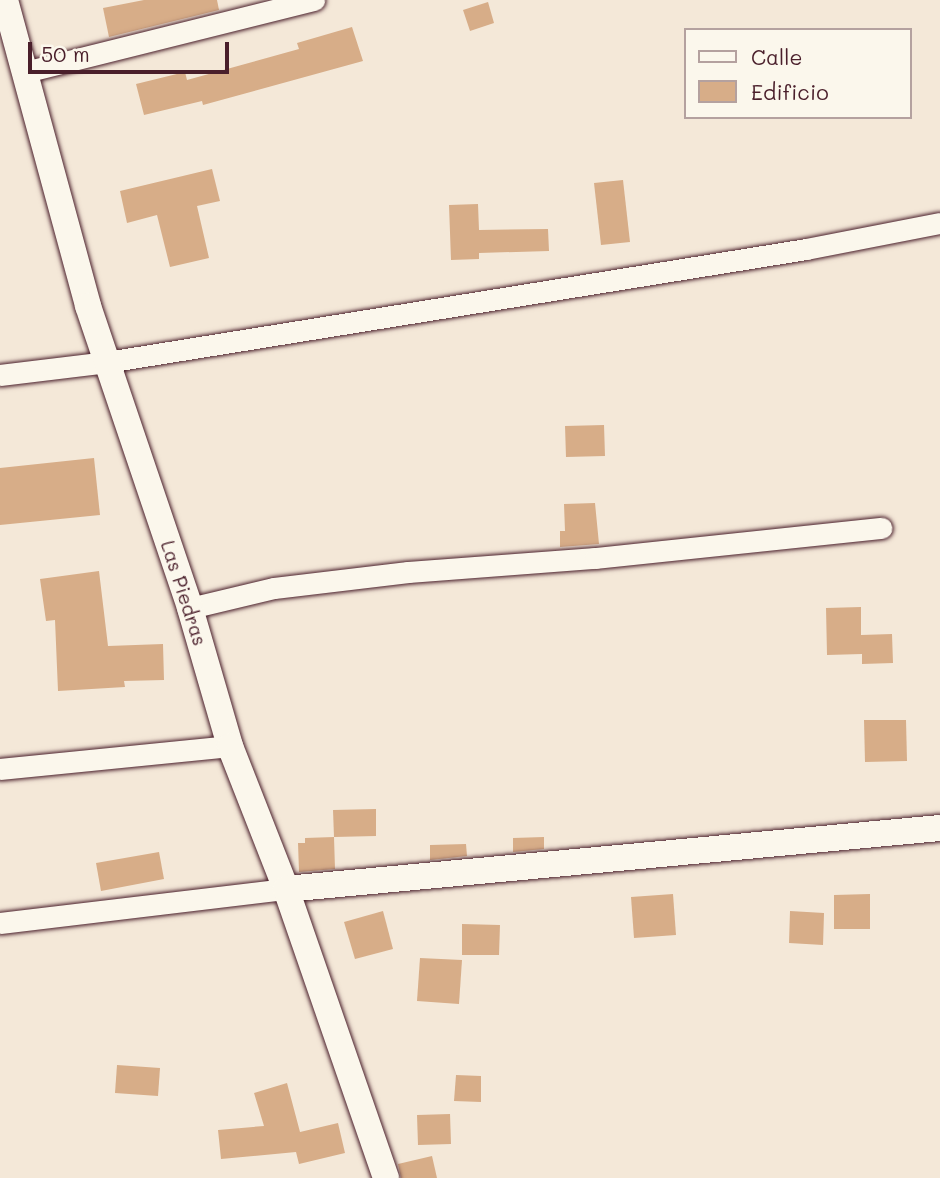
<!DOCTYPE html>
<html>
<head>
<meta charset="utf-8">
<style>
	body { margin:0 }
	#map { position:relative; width:940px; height:1178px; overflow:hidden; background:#f4e8d8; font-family:Mali,sans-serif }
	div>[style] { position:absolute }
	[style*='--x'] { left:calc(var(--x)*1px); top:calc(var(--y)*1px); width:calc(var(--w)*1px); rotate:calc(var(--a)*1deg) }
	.building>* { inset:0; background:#d7ad88 }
	.roads { filter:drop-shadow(0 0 2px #4a1f2b) drop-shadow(0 0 2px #4a1f2b) }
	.minor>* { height:21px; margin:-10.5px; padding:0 10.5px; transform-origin:10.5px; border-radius:10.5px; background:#fbf7ec }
	.tertiary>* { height:26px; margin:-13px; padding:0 13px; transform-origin:13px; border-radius:13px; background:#fbf7ec }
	span { translate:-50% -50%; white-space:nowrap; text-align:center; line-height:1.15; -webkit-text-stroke:5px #fbf7ec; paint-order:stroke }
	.street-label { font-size:19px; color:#4a1f2b }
	.legend { position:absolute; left:684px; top:28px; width:228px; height:91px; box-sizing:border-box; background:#fbf7ec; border:2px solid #b4a19f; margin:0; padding:9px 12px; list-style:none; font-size:21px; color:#4a1f2b }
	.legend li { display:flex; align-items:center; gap:14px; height:35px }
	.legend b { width:35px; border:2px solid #b4a19f }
	.scale { position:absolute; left:28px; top:42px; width:201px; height:32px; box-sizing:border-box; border:4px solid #4a1f2b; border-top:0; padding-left:9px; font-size:21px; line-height:24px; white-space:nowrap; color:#4a1f2b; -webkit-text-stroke:5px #fbf7ec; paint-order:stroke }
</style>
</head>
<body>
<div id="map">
	<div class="building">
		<i style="clip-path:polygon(144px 0,217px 0,219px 10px,109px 37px,103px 8px)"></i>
		<i style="clip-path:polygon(488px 2px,494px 23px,470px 31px,463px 10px)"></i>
		<i style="clip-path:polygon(352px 27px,363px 61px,203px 105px,202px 101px,144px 115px,136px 84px,185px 72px,187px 80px,299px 49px,297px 43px)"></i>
		<i style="clip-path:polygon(212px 169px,220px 201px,197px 206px,209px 258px,170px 267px,157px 215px,127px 223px,120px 191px)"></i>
		<i style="clip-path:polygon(623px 180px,630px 242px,601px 245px,594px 183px)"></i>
		<i style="clip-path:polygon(478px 204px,479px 230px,548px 229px,549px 251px,479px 253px,479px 259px,451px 260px,449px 205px)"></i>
		<i style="clip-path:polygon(604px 425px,605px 456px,566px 457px,565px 426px)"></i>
		<i style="clip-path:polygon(94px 458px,100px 515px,0 525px,0 468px)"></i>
		<i style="clip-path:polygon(595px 503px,599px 544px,560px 547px,560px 531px,565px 531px,564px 504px)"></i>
		<i style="clip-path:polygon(99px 571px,108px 646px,163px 644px,164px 680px,124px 681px,125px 687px,58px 691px,55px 620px,46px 621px,40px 579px)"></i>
		<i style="clip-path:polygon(861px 607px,861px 635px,892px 634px,893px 663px,862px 664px,862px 654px,827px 655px,826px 608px)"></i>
		<i style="clip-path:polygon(864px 720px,906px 720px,907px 761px,865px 762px)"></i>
		<i style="clip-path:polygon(376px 809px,376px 836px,334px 837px,333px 810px)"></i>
		<i style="clip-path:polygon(334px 837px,335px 869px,299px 872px,298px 843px,305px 843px,305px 838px)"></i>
		<i style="clip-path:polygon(544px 837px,544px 849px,513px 852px,513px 838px)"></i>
		<i style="clip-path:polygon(466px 844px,467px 856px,430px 860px,430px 845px)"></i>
		<i style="clip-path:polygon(159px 852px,164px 879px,101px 891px,96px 863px)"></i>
		<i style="clip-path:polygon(673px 894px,676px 935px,634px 938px,631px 897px)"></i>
		<i style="clip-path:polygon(870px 894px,870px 929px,834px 929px,834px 895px)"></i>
		<i style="clip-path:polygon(383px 911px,393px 949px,355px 959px,344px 922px)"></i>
		<i style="clip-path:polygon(790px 911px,824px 913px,823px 945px,789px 943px)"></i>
		<i style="clip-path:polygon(462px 924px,500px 925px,499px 955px,462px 955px)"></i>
		<i style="clip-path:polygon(420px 958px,462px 960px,459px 1004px,417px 1001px)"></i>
		<i style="clip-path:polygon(117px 1065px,160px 1068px,158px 1096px,115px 1093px)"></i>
		<i style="clip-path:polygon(456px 1075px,481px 1076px,481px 1102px,454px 1101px)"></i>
		<i style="clip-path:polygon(287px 1083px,300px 1132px,338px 1123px,345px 1153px,299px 1164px,296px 1152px,221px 1159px,218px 1130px,264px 1126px,254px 1093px)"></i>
		<i style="clip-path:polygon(450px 1114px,451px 1144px,418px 1145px,417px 1115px)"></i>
		<i style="clip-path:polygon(432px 1156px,437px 1178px,401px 1178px,398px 1164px)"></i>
	</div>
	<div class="roads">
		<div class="minor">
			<i style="--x:25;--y:72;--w:298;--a:-14"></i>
			<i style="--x:0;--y:375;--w:108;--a:-6.9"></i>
			<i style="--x:107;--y:362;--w:708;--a:-9.18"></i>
			<i style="--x:806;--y:249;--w:136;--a:-11"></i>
			<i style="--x:190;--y:608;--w:86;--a:-13.4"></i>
			<i style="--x:274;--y:588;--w:135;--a:-6.8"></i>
			<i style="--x:408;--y:572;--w:188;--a:-4.3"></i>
			<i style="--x:595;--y:558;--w:288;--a:-6"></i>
			<i style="--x:0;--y:769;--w:231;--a:-5.7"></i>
			<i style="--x:0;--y:923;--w:288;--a:-6.8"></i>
		</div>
		<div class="tertiary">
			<i style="--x:5;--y:0;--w:317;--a:74.8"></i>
			<i style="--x:88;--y:306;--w:319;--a:71.3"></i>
			<i style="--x:190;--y:608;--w:144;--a:73.8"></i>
			<i style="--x:230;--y:746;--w:154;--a:68.6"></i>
			<i style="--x:286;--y:889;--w:306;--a:70.9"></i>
			<i style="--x:286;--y:889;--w:657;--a:-5.33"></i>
		</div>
	</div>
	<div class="street-label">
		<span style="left:184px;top:593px;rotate:72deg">Las Piedras</span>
	</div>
	<ul class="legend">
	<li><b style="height:9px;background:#fbf7ec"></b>Calle</li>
	<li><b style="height:19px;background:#d7ad88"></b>Edificio</li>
	</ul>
	<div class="scale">50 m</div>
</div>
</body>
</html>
